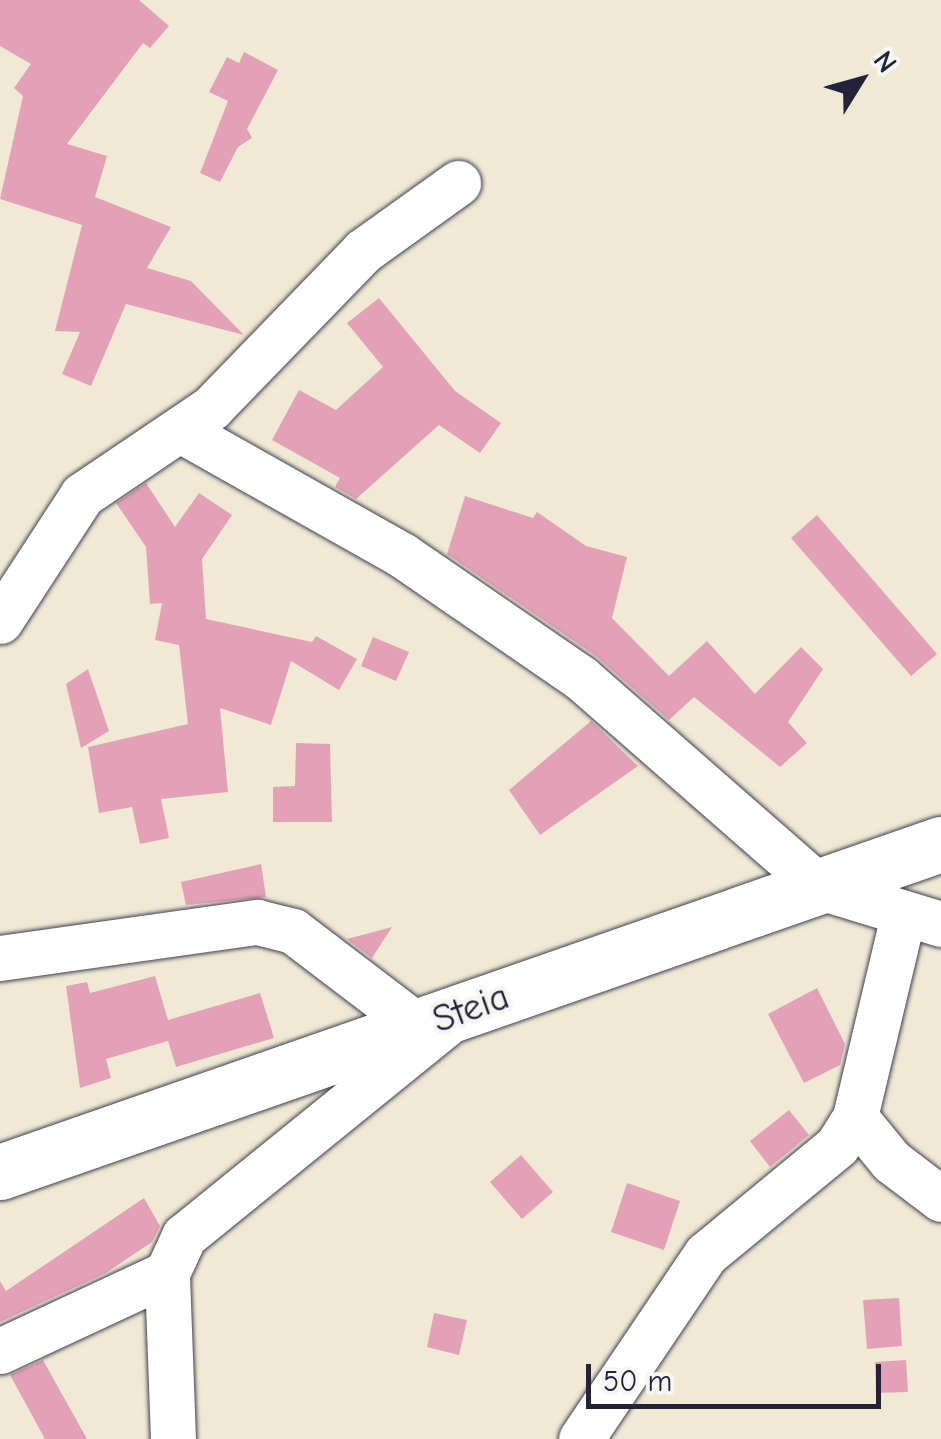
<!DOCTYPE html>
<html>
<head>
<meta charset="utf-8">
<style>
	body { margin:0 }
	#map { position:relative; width:941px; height:1439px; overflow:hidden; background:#f0ead4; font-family:"Comic Neue",sans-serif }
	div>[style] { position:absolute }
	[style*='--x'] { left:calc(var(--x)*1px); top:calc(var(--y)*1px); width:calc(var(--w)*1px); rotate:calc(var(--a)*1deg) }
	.building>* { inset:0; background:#e3a1b7 }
	.roads { filter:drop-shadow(0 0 2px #414052) drop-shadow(0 0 2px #414052) }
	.minor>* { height:45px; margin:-22.5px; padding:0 22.5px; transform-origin:22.5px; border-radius:22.5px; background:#fff }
	.primary>* { height:55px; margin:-27.5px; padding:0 27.5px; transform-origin:27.5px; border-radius:27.5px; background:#fff }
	span { translate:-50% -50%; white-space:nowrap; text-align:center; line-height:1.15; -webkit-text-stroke:9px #f6f6f2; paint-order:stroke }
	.street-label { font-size:38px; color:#22223b }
	.north { position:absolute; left:811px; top:30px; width:100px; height:100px; -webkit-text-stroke:8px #f6f6f2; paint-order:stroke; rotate:53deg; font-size:28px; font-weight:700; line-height:40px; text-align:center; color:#22223b }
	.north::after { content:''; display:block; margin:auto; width:35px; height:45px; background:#22223b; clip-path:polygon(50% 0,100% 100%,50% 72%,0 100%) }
	.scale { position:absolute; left:586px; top:1364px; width:295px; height:45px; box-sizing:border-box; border:5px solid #22223b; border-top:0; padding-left:12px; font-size:30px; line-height:35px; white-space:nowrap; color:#22223b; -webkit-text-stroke:8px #f6f6f2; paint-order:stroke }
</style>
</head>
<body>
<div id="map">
	<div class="building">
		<i style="clip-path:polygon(0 0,139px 0,169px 26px,150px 48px,143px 43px,67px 144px,107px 156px,95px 197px,171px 227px,147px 268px,191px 281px,244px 335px,126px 304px,91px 386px,62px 374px,80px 332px,55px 331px,82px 225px,0 199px,23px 96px,14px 88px,31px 64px,0 46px)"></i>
		<i style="clip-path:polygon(244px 52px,278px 70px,247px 129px,252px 138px,238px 147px,220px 182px,200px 173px,228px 101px,209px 92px,227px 57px,239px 63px)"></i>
		<i style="clip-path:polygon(379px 298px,455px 391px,501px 423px,480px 453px,439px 425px,356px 499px,335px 487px,340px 478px,272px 440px,299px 390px,336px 410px,383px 367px,347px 323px)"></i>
		<i style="clip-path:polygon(146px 483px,175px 527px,199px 493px,232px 515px,202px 559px,206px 619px,312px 642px,316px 636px,357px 659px,339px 690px,291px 661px,271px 725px,220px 708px,228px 792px,161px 799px,169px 838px,140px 844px,132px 807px,99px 813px,88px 747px,188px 724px,179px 645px,155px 640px,162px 603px,150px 604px,146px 547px,116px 503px)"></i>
		<i style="clip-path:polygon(465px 496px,533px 518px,537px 512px,586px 546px,627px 557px,612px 618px,669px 676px,707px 641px,755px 694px,801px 647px,823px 669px,788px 722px,807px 743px,780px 767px,694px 697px,669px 720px,596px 656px,447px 554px)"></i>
		<i style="clip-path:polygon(817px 515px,937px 654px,911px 676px,791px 538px)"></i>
		<i style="clip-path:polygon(373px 637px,409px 652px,396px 681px,361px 666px)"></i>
		<i style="clip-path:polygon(88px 669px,109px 731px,81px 748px,66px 684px)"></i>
		<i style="clip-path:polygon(591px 721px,638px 766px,540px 835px,509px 790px)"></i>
		<i style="clip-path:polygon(296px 743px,330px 744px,332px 822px,273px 822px,273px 787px,295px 786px)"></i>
		<i style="clip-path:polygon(261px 864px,266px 897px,186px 905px,181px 882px)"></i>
		<i style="clip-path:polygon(392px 927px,372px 958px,347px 939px)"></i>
		<i style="clip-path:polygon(155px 976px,168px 1020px,260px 993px,274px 1038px,176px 1067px,168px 1041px,106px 1059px,111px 1078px,80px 1088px,66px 986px,87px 982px,90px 993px)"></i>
		<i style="clip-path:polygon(817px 988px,845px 1044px,840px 1065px,804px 1083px,768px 1014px)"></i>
		<i style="clip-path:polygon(789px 1110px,809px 1135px,770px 1167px,750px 1141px)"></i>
		<i style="clip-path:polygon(521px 1155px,553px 1192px,522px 1219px,490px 1182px)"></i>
		<i style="clip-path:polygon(627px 1183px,680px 1201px,664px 1250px,611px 1232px)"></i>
		<i style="clip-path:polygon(144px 1198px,160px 1226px,152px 1242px,106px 1273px,0 1322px,0 1281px,6px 1291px)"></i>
		<i style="clip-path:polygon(899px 1298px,902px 1346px,867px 1349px,863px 1300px)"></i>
		<i style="clip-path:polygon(434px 1313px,467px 1320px,459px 1355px,427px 1347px)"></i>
		<i style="clip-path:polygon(43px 1360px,87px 1439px,45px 1439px,10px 1375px)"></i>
		<i style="clip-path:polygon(906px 1360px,908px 1392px,876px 1393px,875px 1362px)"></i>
	</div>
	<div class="roads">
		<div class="minor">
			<i style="--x:182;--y:431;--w:253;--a:29.4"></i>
			<i style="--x:402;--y:555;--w:217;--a:34.5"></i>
			<i style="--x:581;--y:678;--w:317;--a:41.2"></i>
			<i style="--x:820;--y:887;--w:127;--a:17"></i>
			<i style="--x:0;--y:621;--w:150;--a:-56.9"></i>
			<i style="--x:82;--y:495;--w:156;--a:-34"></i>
			<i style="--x:211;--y:408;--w:219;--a:-45.9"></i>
			<i style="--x:363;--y:251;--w:117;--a:-35.6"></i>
			<i style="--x:0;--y:958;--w:260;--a:-8"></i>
			<i style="--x:257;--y:922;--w:37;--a:14"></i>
			<i style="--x:293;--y:931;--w:158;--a:37.3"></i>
			<i style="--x:855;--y:1117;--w:57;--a:50.7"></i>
			<i style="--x:891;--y:1161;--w:63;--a:37.2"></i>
			<i style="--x:0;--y:1351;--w:184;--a:-25"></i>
			<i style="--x:173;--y:1439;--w:166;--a:-92.1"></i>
			<i style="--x:167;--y:1273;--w:41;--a:-65.3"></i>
			<i style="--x:184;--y:1236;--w:336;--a:-39"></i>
			<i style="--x:581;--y:1439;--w:223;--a:-56"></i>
			<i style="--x:706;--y:1254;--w:170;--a:-39.5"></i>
			<i style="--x:837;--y:1146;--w:34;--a:-58"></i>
			<i style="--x:855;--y:1117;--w:207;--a:-76.6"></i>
		</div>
		<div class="primary">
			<i style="--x:0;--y:1172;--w:997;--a:-19.22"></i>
		</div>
	</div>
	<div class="street-label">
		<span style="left:471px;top:1009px;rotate:-20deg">Steia</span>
	</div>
	<div class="north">N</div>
	<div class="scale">50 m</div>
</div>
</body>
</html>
